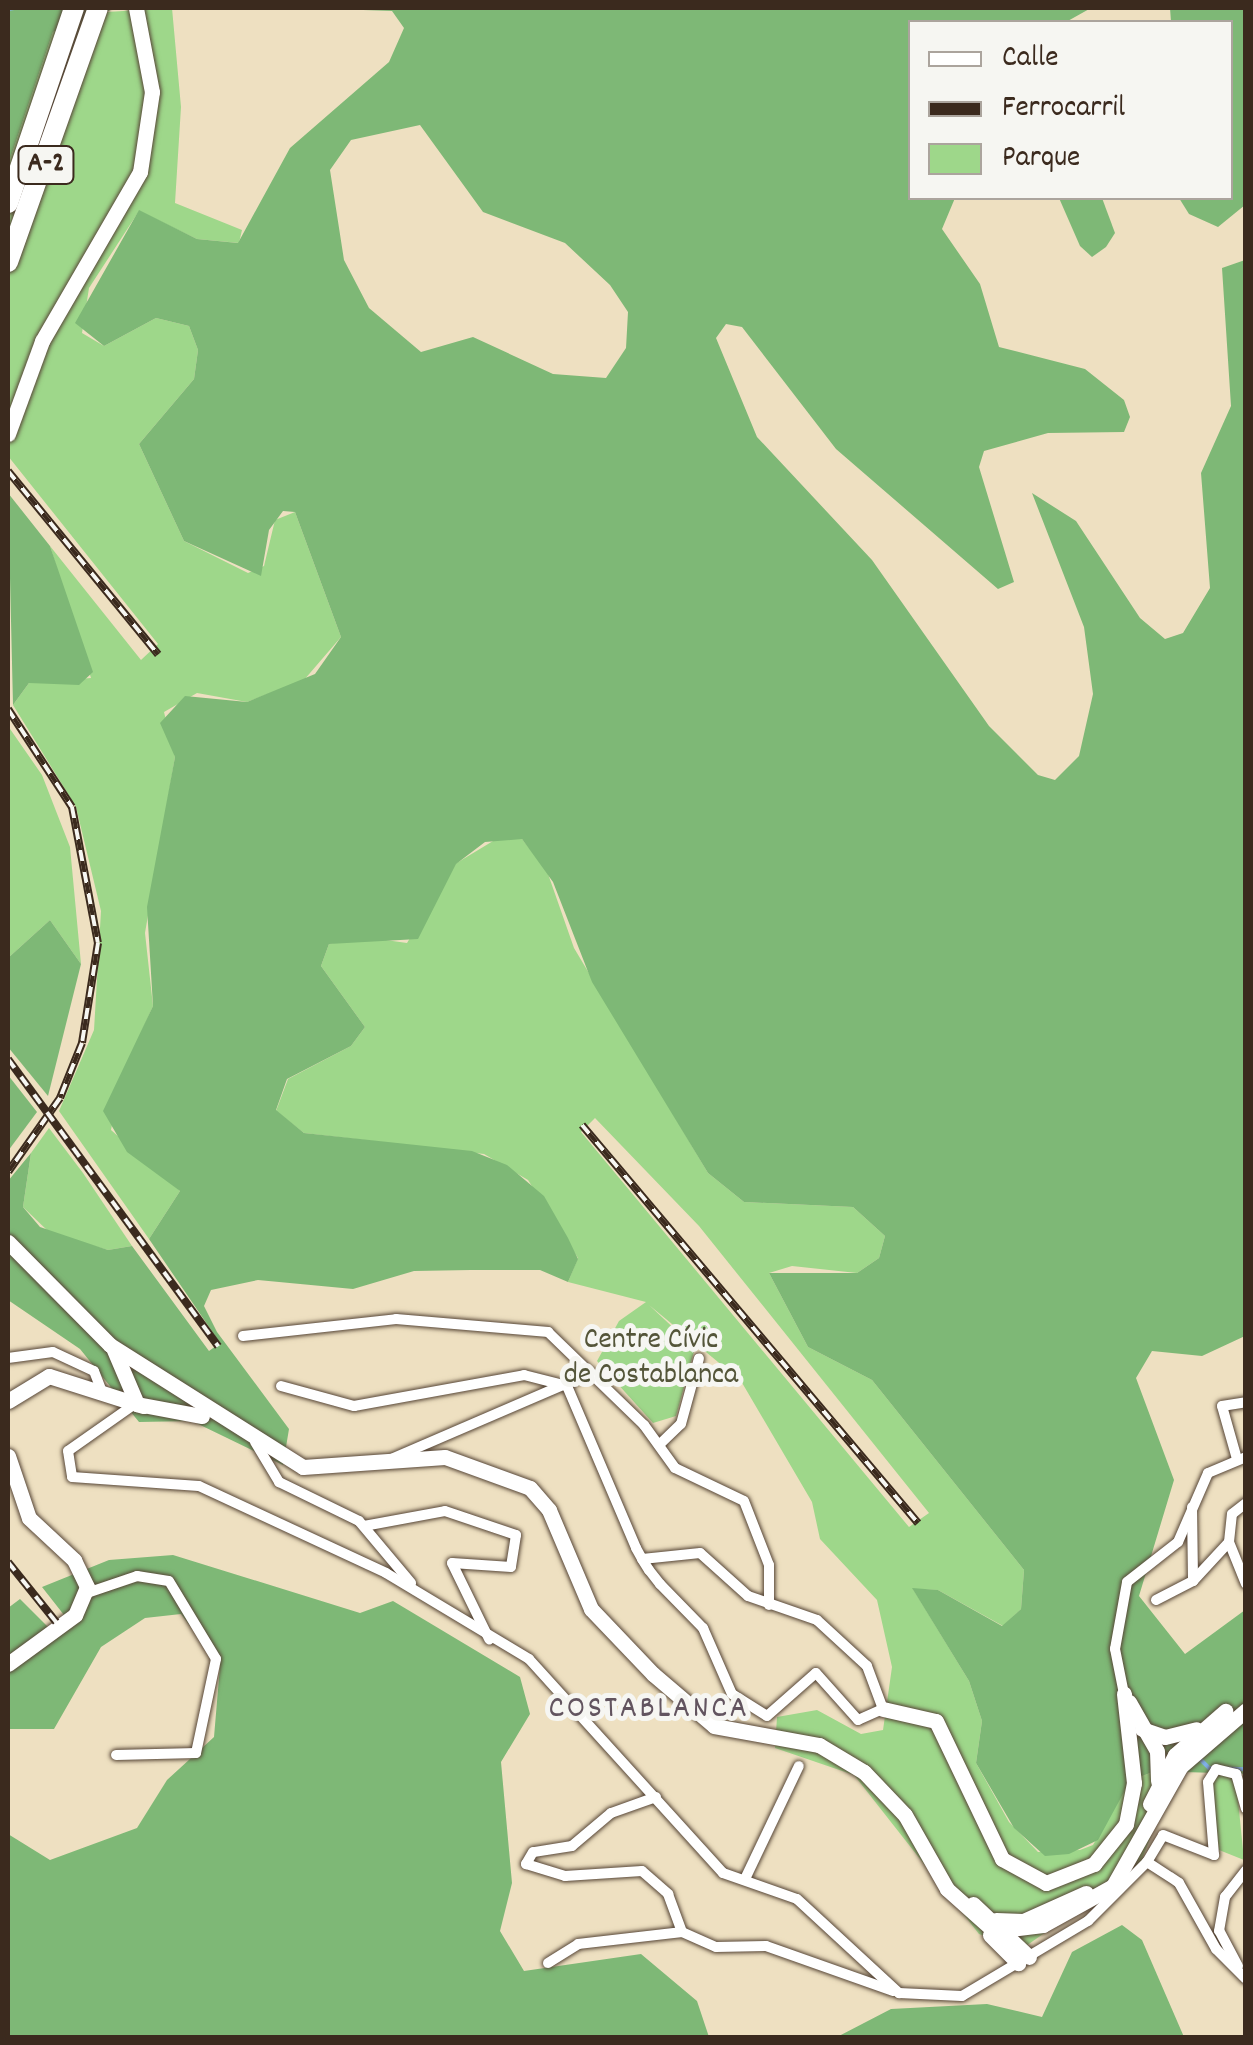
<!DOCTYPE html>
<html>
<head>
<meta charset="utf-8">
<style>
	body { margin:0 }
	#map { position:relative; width:1253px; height:2045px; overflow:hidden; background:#eee0c1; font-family:Dekko,sans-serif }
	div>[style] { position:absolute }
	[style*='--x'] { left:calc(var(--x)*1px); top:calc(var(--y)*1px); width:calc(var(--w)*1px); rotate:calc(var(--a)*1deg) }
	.green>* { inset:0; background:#9ed78a }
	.forest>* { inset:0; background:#7eb876 }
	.stream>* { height:4px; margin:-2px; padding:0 2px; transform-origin:2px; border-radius:2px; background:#82b3ee }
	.roads { filter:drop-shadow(0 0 2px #564536) drop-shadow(0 0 2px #564536) }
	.street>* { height:10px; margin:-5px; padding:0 5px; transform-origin:5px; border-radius:5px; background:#fff }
	.secondary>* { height:15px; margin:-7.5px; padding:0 7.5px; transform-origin:7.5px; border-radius:7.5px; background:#fff }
	.highway>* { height:20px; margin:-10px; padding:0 10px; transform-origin:10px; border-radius:10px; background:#fff }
	.rail>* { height:8px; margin-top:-4px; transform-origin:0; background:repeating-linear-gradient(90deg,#f6f6f2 0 11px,#3b2a1e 0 22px); box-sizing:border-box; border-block:2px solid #3b2a1e }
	span { translate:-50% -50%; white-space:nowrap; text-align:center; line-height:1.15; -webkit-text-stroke:10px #f6f6f2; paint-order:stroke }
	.shield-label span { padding:2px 8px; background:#f6f6f2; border:2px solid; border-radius:8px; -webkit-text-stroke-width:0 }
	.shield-label { font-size:28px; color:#3b2a1e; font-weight:700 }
	.park-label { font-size:30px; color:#545539 }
	.neighbourhood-label { font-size:32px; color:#62545f; letter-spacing:2.5px }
	.frame { position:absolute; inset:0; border:10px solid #3b2a1e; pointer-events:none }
	.legend { position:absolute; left:908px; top:20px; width:325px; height:180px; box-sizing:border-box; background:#f6f6f2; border:2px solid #aba49d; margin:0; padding:12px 18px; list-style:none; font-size:30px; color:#3b2a1e }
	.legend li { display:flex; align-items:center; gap:20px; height:50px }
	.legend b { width:50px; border:2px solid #aba49d }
</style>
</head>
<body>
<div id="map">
	<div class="green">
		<i style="clip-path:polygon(172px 8px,181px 107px,175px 203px,242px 230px,239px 243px,197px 239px,139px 211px,89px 288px,82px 333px,104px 346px,156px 318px,189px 326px,198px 350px,194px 379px,139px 444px,184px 541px,248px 573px,264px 566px,275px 520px,295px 512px,341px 637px,304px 680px,247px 702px,197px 693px,164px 712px,175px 757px,145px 933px,153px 1006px,121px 1078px,111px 1130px,180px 1191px,149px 1239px,59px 1111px,94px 1030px,101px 911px,76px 807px,13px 705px,29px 683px,91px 678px,50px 546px,141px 660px,158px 644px,8px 456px,8px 165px,53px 32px,91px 13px)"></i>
		<i style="clip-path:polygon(8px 726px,42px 775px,70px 847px,81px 964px,50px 920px,8px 958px)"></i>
		<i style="clip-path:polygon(evenodd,498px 838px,522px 839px,547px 871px,574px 948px,708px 1173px,744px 1202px,853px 1207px,885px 1236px,879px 1258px,857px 1273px,792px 1266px,769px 1273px,808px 1347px,872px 1380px,1024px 1570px,1021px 1609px,1003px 1626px,938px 1590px,913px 1589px,969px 1681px,982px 1721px,976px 1763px,1009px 1822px,1038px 1852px,1080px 1850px,1093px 1845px,1130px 1781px,1155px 1771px,1164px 1802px,1139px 1867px,1023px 1948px,979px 1934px,854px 1775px,775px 1748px,777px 1717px,817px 1710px,861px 1734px,883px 1730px,892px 1667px,877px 1600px,820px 1539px,812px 1502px,741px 1381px,649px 1305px,695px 1348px,676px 1416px,653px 1423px,597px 1361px,619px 1321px,646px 1302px,568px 1282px,578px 1258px,528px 1180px,484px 1154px,304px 1133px,276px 1111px,288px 1079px,351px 1046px,365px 1027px,321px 966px,329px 944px,364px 937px,407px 943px,455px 864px,498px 838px,595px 1118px,699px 1226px,929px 1513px,909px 1527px,581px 1132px,595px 1118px)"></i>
		<i style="clip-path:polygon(49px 1128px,83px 1173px,132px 1246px,108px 1250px,50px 1233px,23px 1207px,31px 1153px)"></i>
		<i style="clip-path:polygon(1221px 1773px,1236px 1780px,1244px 1860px,1219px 1850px,1211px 1782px)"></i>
	</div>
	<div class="forest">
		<i style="clip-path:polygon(8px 8px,116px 8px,53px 32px,8px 165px)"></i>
		<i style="clip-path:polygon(evenodd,305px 8px,1091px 8px,1066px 22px,910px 22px,910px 198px,955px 198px,942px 229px,980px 284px,999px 347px,1085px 369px,1124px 400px,1130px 417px,1124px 432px,1048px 433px,984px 451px,979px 467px,1014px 582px,998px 589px,836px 449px,742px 327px,726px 324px,716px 338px,757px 437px,872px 560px,989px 726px,1038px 775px,1055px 780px,1079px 756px,1093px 694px,1084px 627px,1032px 493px,1076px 521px,1140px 618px,1165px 639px,1183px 633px,1210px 588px,1201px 473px,1231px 406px,1222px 268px,1245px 260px,1245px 1336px,1202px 1356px,1152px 1351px,1136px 1378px,1174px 1480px,1139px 1596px,1185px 1654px,1245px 1610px,1245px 1774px,1155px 1771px,1130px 1781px,1098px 1840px,1069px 1854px,1045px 1856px,1014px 1828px,976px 1763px,982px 1721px,969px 1681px,912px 1588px,938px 1590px,1002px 1626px,1021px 1609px,1024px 1570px,872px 1380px,808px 1347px,769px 1273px,857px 1273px,879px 1258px,885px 1236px,853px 1207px,744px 1202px,708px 1173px,592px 982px,553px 882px,522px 839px,485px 842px,456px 864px,418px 939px,329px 944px,321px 966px,365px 1027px,351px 1046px,287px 1079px,276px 1110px,304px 1133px,472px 1151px,507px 1165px,544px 1196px,568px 1238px,578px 1259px,568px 1282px,540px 1270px,471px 1270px,414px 1271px,353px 1289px,258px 1280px,211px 1290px,204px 1306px,217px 1332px,289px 1429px,283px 1465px,192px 1421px,139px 1422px,80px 1349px,8px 1300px,8px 1181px,31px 1153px,23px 1207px,40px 1227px,108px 1250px,132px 1246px,209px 1351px,220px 1343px,149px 1239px,180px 1191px,127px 1152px,103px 1111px,153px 1006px,147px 907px,175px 757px,160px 723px,185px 696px,247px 702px,315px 674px,341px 637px,295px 512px,283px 511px,269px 530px,261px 576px,184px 541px,139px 444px,194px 379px,198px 350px,189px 326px,156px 318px,104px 346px,75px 323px,139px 210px,197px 239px,238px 243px,290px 148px,389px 62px,404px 28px,392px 11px,305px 8px,420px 125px,483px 212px,565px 243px,610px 285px,628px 312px,626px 348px,606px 378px,553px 374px,473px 337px,421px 352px,369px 308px,344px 260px,330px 170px,351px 140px,420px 125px)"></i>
		<i style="clip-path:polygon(1170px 8px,1245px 8px,1245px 205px,1218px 227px,1189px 214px,1179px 198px,1230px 198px,1230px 22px,1171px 22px)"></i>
		<i style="clip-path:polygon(1059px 198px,1102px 198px,1115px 233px,1106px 247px,1092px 257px,1080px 246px)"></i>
		<i style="clip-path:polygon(8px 493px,50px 546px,93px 672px,79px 685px,29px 683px,13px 705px)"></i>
		<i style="clip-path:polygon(50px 920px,81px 964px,48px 1096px,8px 1047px,8px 958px)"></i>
		<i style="clip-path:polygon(8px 1075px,37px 1112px,8px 1151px)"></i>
		<i style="clip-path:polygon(173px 1555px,360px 1613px,393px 1601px,520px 1677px,530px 1714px,501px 1762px,512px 1883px,500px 1931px,524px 1971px,641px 1954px,697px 2001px,709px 2037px,8px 2037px,8px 1834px,50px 1860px,137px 1828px,167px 1780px,214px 1737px,220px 1666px,181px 1614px,145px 1618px,101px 1647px,54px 1729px,8px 1729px,8px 1608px,20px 1599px,49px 1628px,64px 1615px,42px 1587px,109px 1560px)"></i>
		<i style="clip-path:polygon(1122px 1925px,1142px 1940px,1184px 2037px,837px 2037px,891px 2009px,987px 2004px,1042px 2017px,1072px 1952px)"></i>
	</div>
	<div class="stream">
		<i style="--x:8;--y:9;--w:6;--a:-9"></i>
		<i style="--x:1200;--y:1759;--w:13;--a:45"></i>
		<i style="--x:1209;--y:1768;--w:37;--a:2"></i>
	</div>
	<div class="roads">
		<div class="street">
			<i style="--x:243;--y:1336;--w:154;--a:-6.3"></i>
			<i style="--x:396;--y:1319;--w:153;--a:4.9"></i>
			<i style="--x:548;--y:1332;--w:134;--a:44.1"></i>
			<i style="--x:644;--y:1425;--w:53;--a:54.2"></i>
			<i style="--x:675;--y:1468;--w:76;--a:25.6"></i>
			<i style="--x:744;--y:1501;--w:69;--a:68.7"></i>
			<i style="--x:769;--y:1565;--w:40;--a:90"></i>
			<i style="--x:8;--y:1358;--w:45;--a:-7.6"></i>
			<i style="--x:53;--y:1352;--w:45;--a:24.9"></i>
			<i style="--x:94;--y:1371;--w:22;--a:69"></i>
			<i style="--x:281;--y:1386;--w:76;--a:15.3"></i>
			<i style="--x:354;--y:1406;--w:173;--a:-10.3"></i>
			<i style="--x:524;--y:1375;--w:44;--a:14.3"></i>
			<i style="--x:567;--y:1386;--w:176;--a:66.9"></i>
			<i style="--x:636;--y:1548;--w:13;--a:61"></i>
			<i style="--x:642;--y:1559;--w:13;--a:58"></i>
			<i style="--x:649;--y:1570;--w:18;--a:52"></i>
			<i style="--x:660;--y:1584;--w:62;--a:45.7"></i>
			<i style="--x:703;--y:1628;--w:72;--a:66.3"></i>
			<i style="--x:732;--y:1694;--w:41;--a:32.2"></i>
			<i style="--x:767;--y:1716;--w:65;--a:-41.3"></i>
			<i style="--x:816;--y:1673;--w:63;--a:48.2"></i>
			<i style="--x:858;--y:1720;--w:27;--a:-24"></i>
			<i style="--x:883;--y:1709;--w:46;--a:-110.4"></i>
			<i style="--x:867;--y:1666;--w:68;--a:-137.4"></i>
			<i style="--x:817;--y:1620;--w:73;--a:-160.8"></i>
			<i style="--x:748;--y:1596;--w:64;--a:-138.1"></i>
			<i style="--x:700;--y:1553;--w:58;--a:174.1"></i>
			<i style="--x:132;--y:1406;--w:78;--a:144.9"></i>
			<i style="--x:68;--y:1451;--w:26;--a:81"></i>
			<i style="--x:72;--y:1477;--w:127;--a:4.1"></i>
			<i style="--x:199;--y:1486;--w:206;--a:24.9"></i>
			<i style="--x:386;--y:1573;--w:167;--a:31"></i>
			<i style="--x:529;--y:1659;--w:289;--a:47.8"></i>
			<i style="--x:723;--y:1873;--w:78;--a:19.4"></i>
			<i style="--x:797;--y:1899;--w:139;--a:42.7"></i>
			<i style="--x:899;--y:1993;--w:63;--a:2.7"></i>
			<i style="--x:962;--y:1996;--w:147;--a:-30.8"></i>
			<i style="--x:1088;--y:1921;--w:83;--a:-45"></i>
			<i style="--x:1147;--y:1862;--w:38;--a:33"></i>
			<i style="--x:1179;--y:1883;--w:76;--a:60.7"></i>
			<i style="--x:1216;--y:1949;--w:42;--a:45"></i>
			<i style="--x:255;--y:1442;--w:47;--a:59"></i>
			<i style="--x:279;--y:1482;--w:89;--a:26"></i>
			<i style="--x:359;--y:1521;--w:81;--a:50"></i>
			<i style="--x:659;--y:1445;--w:30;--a:-44"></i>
			<i style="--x:681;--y:1424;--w:68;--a:-74.7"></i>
			<i style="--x:391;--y:1459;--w:218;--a:-23.3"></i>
			<i style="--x:1237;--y:1459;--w:55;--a:-105.8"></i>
			<i style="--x:1222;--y:1406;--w:24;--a:-9"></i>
			<i style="--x:1192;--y:1507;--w:74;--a:89.2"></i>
			<i style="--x:1193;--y:1581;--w:53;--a:-47.3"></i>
			<i style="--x:1229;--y:1542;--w:45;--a:68"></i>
			<i style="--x:364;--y:1526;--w:82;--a:-10.5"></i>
			<i style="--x:445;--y:1511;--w:75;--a:18.7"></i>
			<i style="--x:516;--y:1535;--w:32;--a:99"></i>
			<i style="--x:511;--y:1567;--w:59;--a:-176.1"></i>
			<i style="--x:452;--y:1563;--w:85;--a:64"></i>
			<i style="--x:1229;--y:1542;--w:28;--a:-84"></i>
			<i style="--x:1232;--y:1514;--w:18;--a:-38"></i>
			<i style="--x:87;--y:1593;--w:53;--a:-18.8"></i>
			<i style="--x:137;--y:1576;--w:32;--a:9"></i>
			<i style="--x:169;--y:1581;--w:91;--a:58.9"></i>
			<i style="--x:216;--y:1659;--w:96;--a:102"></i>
			<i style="--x:196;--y:1753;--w:80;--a:178.6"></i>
			<i style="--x:1156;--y:1600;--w:42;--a:-27.2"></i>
			<i style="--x:1124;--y:1694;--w:46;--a:-101.3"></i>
			<i style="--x:1115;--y:1649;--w:68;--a:-79.8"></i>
			<i style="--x:1127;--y:1582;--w:65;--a:-38.1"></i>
			<i style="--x:1178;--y:1542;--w:75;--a:-66.5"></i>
			<i style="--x:1208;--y:1473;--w:41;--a:-22.8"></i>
			<i style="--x:656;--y:1797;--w:48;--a:160.4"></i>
			<i style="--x:611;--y:1813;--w:51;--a:139.8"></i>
			<i style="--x:572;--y:1846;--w:39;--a:171"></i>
			<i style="--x:533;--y:1852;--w:14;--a:120"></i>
			<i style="--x:526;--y:1864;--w:41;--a:17.1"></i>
			<i style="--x:565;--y:1876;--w:77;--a:-3.7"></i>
			<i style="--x:642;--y:1871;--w:35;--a:41"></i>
			<i style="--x:668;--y:1894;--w:40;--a:69.8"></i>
			<i style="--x:1147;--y:1862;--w:31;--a:-59"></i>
			<i style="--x:1163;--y:1835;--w:55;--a:21.4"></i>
			<i style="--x:1214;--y:1855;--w:73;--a:-94.7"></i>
			<i style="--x:1208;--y:1782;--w:15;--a:-58"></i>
			<i style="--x:1216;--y:1769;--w:21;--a:14"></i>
			<i style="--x:1236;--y:1774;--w:36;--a:74"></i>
			<i style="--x:745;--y:1879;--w:125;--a:-64.5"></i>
			<i style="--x:548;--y:1963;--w:36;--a:-32"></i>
			<i style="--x:578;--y:1944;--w:105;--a:-6.6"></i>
			<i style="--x:682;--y:1932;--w:37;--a:24"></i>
			<i style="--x:716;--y:1947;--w:50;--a:-1.1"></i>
			<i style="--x:766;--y:1946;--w:135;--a:19.5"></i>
			<i style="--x:1238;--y:1966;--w:40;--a:-118"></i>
			<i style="--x:1219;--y:1931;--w:35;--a:-80"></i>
			<i style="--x:1225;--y:1897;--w:34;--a:-52"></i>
		</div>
		<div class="secondary">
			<i style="--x:8;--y:434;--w:99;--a:-69.9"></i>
			<i style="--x:42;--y:341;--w:195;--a:-59.9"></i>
			<i style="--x:140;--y:172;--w:81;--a:-81.5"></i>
			<i style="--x:152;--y:92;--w:86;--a:-100.8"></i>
			<i style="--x:8;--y:1242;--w:145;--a:45.3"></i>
			<i style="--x:110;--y:1345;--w:228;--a:32.3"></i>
			<i style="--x:303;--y:1467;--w:142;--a:-4"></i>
			<i style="--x:445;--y:1457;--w:90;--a:20"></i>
			<i style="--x:530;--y:1488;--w:29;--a:49"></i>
			<i style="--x:549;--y:1510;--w:108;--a:67"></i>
			<i style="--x:591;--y:1609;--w:90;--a:46.4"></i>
			<i style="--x:653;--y:1674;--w:80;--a:40.4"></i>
			<i style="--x:714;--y:1726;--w:107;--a:10.3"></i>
			<i style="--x:819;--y:1745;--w:52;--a:31"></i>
			<i style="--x:864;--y:1772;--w:59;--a:46.4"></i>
			<i style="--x:905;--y:1815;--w:85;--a:60.4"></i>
			<i style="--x:947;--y:1889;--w:63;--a:41.8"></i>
			<i style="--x:994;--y:1931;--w:49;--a:-7"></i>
			<i style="--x:1043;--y:1925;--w:80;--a:-29.1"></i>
			<i style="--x:1113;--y:1886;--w:138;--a:-60.5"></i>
			<i style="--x:1181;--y:1766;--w:86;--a:-40.7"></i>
			<i style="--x:114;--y:1350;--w:59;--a:66.9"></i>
			<i style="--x:137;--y:1404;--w:66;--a:10.5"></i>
			<i style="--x:8;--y:1401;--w:48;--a:-31.4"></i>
			<i style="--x:49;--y:1376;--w:99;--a:17.7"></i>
			<i style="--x:8;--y:1456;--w:65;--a:71.3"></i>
			<i style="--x:29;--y:1518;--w:62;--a:43"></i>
			<i style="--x:74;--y:1560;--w:30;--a:64"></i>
			<i style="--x:87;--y:1587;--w:30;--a:113"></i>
			<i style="--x:75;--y:1615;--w:83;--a:143.8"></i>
			<i style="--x:1129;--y:1702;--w:56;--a:60.3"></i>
			<i style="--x:1157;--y:1751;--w:30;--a:88"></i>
			<i style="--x:883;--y:1709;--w:54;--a:12.8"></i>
			<i style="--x:936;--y:1721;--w:153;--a:64.4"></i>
			<i style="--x:1002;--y:1859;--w:50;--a:28.6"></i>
			<i style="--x:1046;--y:1883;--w:52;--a:-21.6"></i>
			<i style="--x:1094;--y:1864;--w:51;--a:-51.3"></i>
			<i style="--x:1126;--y:1824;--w:42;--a:-79"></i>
			<i style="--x:1134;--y:1783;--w:90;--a:-96.4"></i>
			<i style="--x:1142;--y:1729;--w:24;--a:19"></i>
			<i style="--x:1165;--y:1737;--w:32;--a:-14"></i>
			<i style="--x:1150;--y:1804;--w:55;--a:-63"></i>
			<i style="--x:1175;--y:1755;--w:67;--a:-41.3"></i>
			<i style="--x:973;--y:1904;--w:77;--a:43.4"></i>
			<i style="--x:996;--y:1920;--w:27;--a:2"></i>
			<i style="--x:1023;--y:1921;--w:69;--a:-24"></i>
			<i style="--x:990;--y:1935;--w:40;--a:45"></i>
		</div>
		<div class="highway">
			<i style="--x:8;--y:203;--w:206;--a:-71.3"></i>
			<i style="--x:8;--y:262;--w:269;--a:-70.5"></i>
		</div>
	</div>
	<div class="rail">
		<i style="--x:8;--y:471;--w:237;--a:50.7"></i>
		<i style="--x:8;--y:709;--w:117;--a:56.9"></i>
		<i style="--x:72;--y:807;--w:138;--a:79.2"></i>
		<i style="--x:98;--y:943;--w:101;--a:99.1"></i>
		<i style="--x:82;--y:1043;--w:59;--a:111.8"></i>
		<i style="--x:60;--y:1098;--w:90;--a:125.1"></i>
		<i style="--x:8;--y:1059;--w:356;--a:53.8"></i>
		<i style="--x:582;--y:1125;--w:521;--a:49.83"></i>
		<i style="--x:8;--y:1562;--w:77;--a:51.3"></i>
	</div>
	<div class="shield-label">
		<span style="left:46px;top:165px">A-2</span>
	</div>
	<div class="park-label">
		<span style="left:651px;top:1359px">Centre Cívic<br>de Costablanca</span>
	</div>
	<div class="neighbourhood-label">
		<span style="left:649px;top:1710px">COSTABLANCA</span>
	</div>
	<div class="frame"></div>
	<ul class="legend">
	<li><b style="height:12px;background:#fff"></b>Calle</li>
	<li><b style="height:12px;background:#3b2a1e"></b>Ferrocarril</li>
	<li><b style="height:28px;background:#9ed78a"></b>Parque</li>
	</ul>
</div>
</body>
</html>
